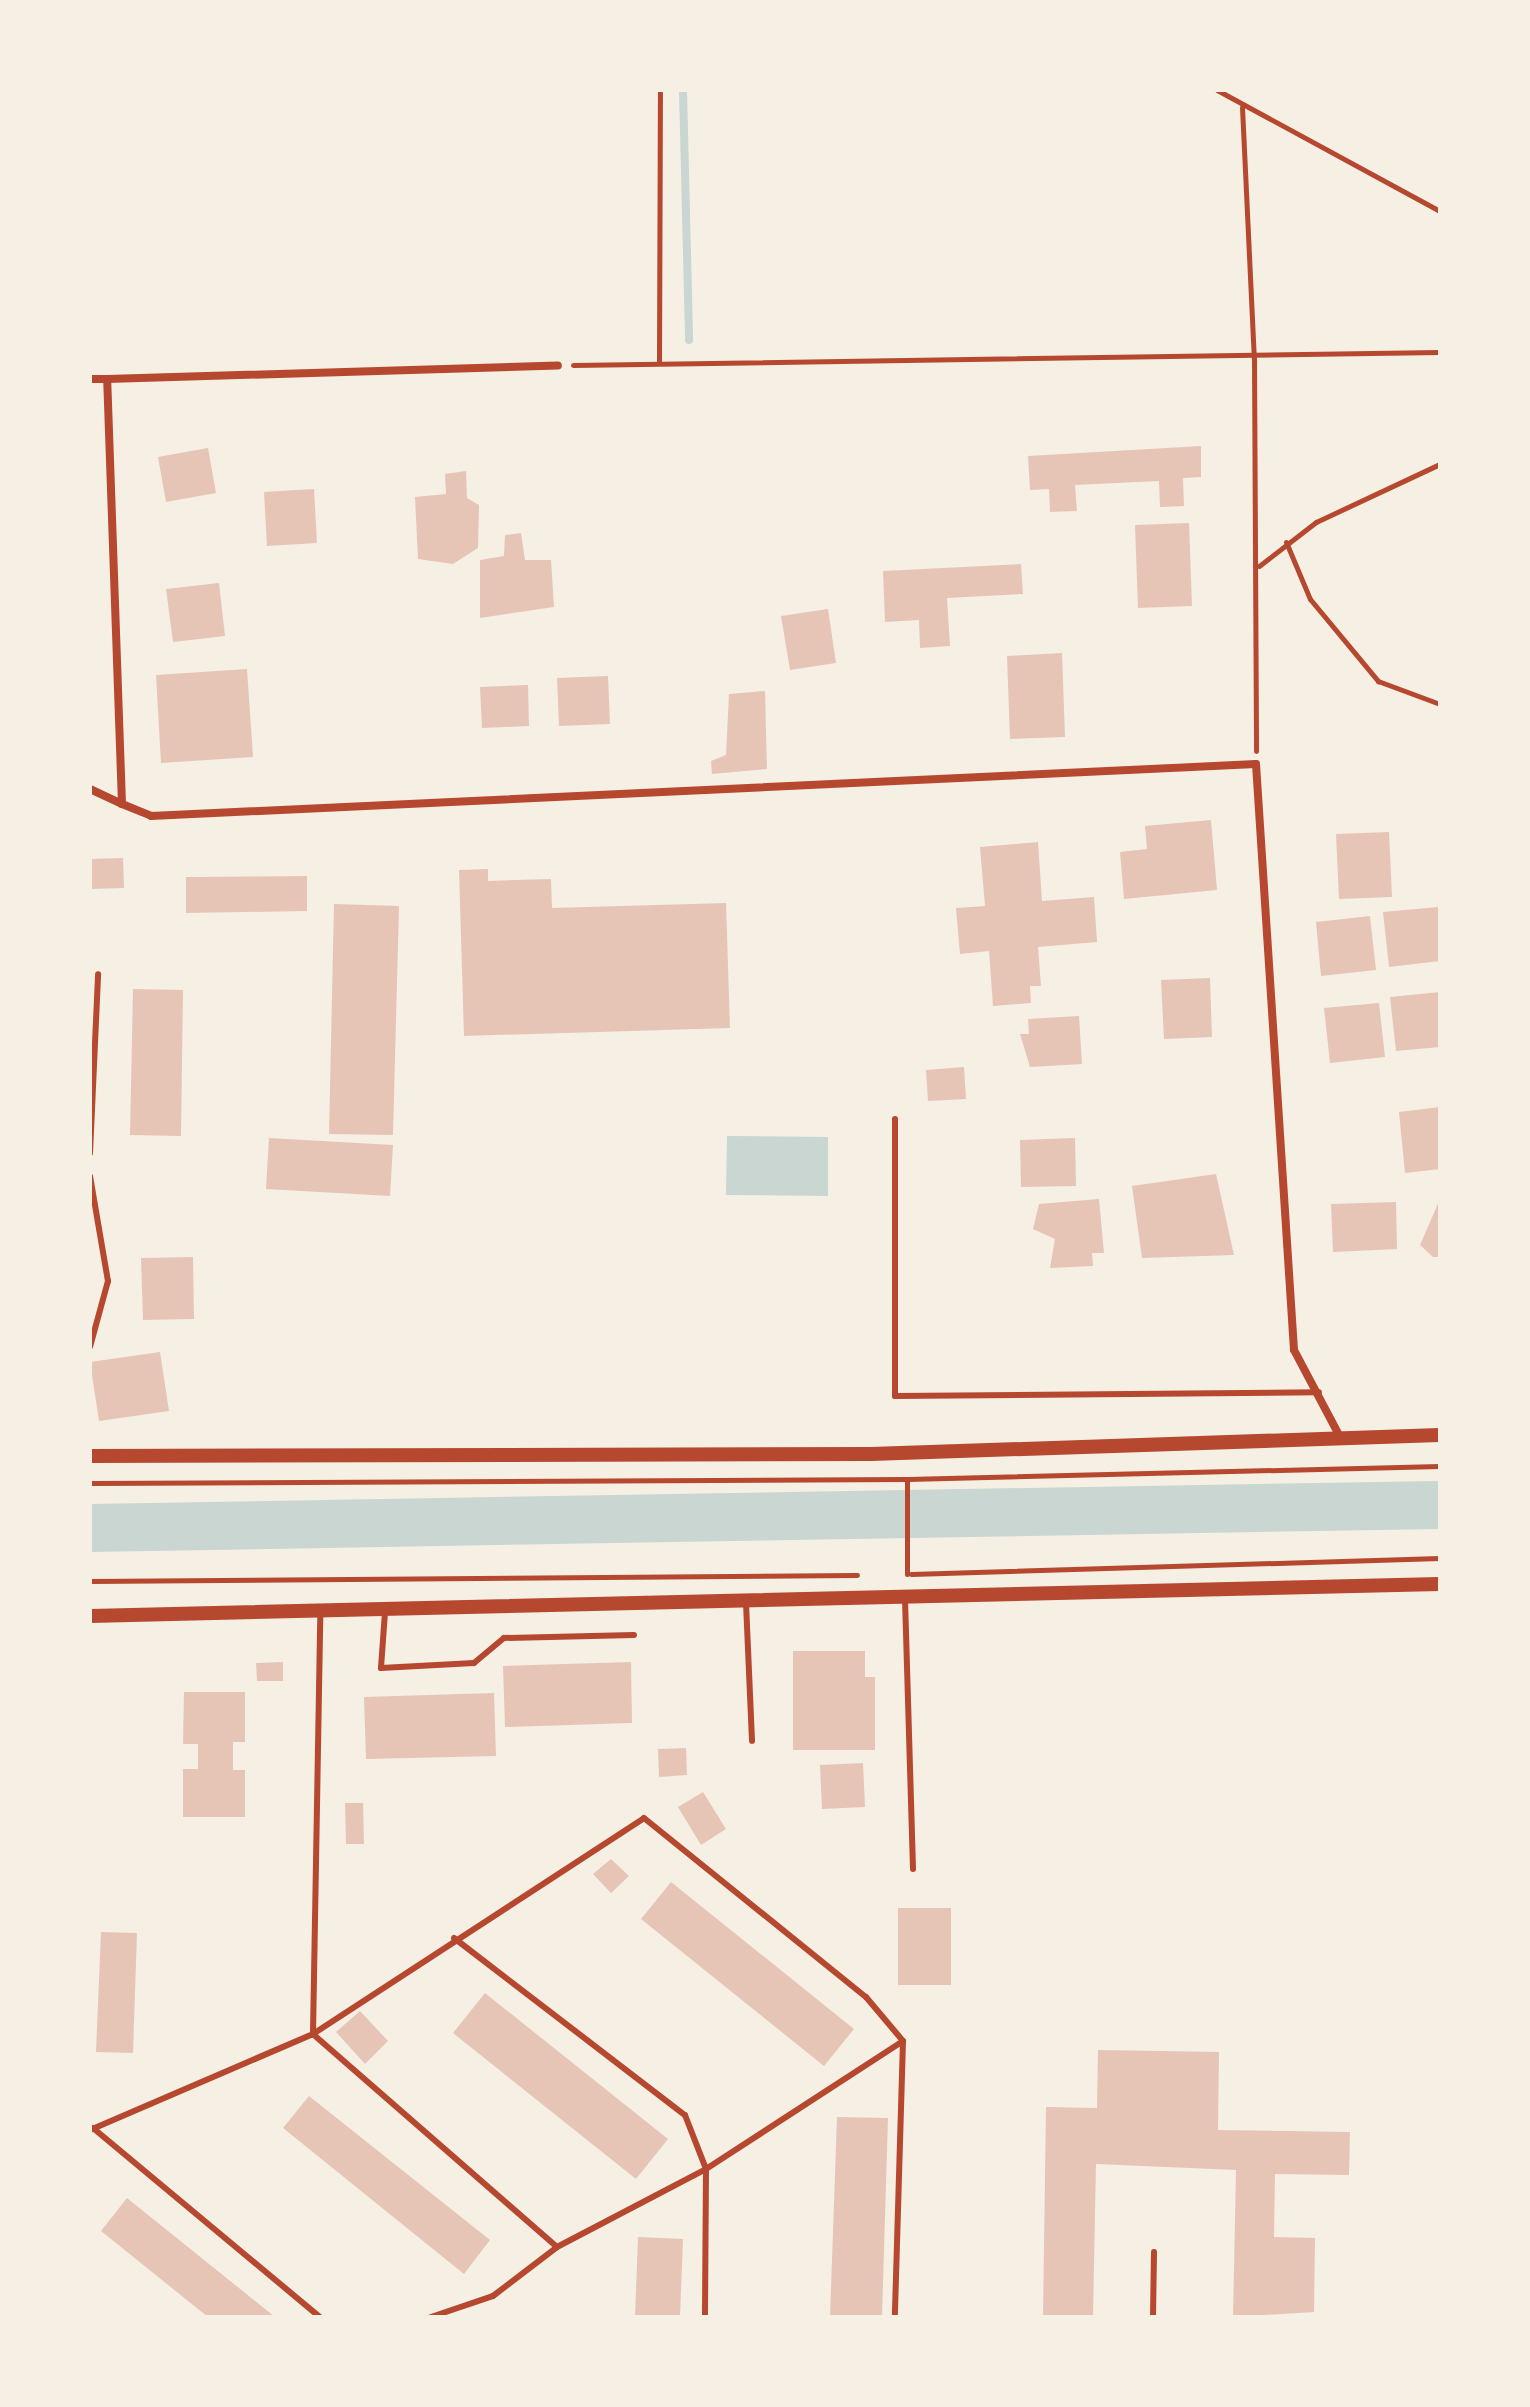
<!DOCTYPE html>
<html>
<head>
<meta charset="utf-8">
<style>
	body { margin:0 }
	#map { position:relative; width:1530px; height:2407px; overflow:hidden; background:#f6efe4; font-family:Manrope,sans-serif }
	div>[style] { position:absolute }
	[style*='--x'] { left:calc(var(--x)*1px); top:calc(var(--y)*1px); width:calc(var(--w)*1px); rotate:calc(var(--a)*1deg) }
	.water>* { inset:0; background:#c9d6d2 }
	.stream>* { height:8px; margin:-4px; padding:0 4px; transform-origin:4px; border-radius:4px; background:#c9d6d2 }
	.river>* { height:48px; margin:-24px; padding:0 24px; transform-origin:24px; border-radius:24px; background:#c9d6d2 }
	.building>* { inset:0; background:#e6c5b7 }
	.path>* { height:5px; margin:-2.5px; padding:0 2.5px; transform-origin:2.5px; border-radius:2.5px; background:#b5482f }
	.service>* { height:6px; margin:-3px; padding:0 3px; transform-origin:3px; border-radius:3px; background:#b5482f }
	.minor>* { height:8px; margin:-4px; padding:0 4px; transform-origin:4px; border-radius:4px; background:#b5482f }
	.tertiary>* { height:14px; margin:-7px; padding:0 7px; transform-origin:7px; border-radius:7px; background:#b5482f }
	span { translate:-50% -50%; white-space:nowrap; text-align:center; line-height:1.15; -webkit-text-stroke:7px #f6efe4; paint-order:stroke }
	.frame { position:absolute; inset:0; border:92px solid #f6efe4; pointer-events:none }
</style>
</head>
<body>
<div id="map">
	<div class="water">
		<i style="clip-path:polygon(727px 1136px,828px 1137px,828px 1196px,726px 1195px)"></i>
	</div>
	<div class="stream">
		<i style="--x:683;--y:90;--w:250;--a:88.6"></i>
	</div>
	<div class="river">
		<i style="--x:90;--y:1528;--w:1350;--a:-0.98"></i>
	</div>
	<div class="building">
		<i style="clip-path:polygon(1201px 446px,1201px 477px,1183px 478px,1184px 506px,1160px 507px,1159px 481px,1075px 485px,1077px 511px,1050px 512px,1049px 489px,1030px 490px,1028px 456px)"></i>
		<i style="clip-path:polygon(208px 448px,216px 493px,166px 502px,158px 457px)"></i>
		<i style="clip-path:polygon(466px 471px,467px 498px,479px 505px,478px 548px,453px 564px,418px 559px,415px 497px,446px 494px,445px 474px)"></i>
		<i style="clip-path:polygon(314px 489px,317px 543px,267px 546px,264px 492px)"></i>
		<i style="clip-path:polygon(1189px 523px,1192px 606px,1138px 608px,1135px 525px)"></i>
		<i style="clip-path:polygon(521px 533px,525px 560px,551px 560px,554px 607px,480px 618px,480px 560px,504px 556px,505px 535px)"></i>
		<i style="clip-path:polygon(1021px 564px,1023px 594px,947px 598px,950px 646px,920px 648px,919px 620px,885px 622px,883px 571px)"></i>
		<i style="clip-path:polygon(219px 583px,225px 636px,173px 642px,166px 589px)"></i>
		<i style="clip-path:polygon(828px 609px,836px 663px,790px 670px,781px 616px)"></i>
		<i style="clip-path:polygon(1062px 653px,1065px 737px,1010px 739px,1007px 656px)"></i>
		<i style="clip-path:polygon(247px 669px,253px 757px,161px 763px,156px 675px)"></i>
		<i style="clip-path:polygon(608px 676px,610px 724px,559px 726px,557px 678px)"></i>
		<i style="clip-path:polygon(528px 685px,529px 726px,482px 728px,480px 687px)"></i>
		<i style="clip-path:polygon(765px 691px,767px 769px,712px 774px,711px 761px,726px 755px,729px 694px)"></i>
		<i style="clip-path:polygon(1211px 820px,1217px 890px,1124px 899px,1120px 852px,1147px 849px,1145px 826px)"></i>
		<i style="clip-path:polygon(1389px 832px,1392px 897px,1339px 899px,1336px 834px)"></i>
		<i style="clip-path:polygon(1038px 842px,1042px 901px,1094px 897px,1097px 942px,1038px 947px,1041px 986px,1030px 986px,1031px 1003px,993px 1006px,989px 951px,960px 954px,956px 908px,985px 906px,980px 847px)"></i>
		<i style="clip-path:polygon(123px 858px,124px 888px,90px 889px,90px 859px)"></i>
		<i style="clip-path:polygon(488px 869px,488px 881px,551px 879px,552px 908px,726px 903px,730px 1028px,464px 1036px,459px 870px)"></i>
		<i style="clip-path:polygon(307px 876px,307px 911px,186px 913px,186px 877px)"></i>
		<i style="clip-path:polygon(334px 904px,399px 906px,393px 1135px,329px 1134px)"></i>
		<i style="clip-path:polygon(1438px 907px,1440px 961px,1389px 967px,1383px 912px)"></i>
		<i style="clip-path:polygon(1370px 916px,1376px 970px,1321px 976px,1316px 922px)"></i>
		<i style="clip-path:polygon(1210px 978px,1212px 1037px,1164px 1039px,1161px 980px)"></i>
		<i style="clip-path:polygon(133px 989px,183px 990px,181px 1136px,130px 1135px)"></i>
		<i style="clip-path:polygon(1440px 992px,1440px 1047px,1396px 1051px,1390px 997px)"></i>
		<i style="clip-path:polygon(1379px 1003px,1385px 1057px,1330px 1063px,1324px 1008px)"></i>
		<i style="clip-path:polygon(1079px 1016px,1082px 1064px,1030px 1067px,1020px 1034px,1029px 1034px,1028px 1019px)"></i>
		<i style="clip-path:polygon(964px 1067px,966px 1099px,928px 1101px,926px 1070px)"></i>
		<i style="clip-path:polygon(1440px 1107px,1440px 1169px,1405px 1173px,1399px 1112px)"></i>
		<i style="clip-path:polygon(269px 1138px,393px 1145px,390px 1196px,266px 1189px)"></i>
		<i style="clip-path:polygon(1075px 1138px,1076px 1186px,1021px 1187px,1020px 1140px)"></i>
		<i style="clip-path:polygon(1216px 1174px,1234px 1255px,1142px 1258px,1132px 1186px)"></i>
		<i style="clip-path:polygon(1099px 1199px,1104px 1253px,1092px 1253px,1093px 1266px,1050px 1268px,1055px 1239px,1033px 1229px,1039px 1204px)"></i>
		<i style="clip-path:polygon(1440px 1199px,1440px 1257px,1433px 1257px,1420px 1245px)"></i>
		<i style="clip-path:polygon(1396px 1202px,1397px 1249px,1333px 1252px,1331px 1204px)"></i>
		<i style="clip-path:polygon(193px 1257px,194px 1319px,143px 1320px,141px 1258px)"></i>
		<i style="clip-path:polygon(160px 1352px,169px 1411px,99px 1421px,90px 1362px)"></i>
		<i style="clip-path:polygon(793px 1651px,865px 1651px,865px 1677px,875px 1677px,875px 1750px,793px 1750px)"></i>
		<i style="clip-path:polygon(283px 1662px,283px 1681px,257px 1681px,256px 1663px)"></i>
		<i style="clip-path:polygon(631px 1662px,632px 1723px,505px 1727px,503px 1666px)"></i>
		<i style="clip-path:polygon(184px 1692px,245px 1692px,245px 1742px,233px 1742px,233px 1770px,245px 1770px,245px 1817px,183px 1817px,183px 1769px,198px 1769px,198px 1744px,183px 1744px)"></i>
		<i style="clip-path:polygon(494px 1693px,496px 1756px,366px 1759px,364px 1697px)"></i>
		<i style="clip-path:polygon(686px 1748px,687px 1775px,659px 1777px,658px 1749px)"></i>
		<i style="clip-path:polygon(863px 1763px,865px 1807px,822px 1809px,820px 1765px)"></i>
		<i style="clip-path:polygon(703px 1792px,726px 1829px,701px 1845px,678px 1807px)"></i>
		<i style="clip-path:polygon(345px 1803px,363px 1803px,364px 1844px,346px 1844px)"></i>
		<i style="clip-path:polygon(611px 1859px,629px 1876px,611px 1893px,593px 1874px)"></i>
		<i style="clip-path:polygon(671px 1882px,854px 2029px,824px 2066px,641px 1919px)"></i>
		<i style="clip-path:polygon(898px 1908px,951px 1908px,951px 1985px,898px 1985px)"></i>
		<i style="clip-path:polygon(101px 1932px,137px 1933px,133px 2053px,96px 2052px)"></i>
		<i style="clip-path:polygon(485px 1993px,668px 2139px,636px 2179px,453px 2033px)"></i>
		<i style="clip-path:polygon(360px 2011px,388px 2041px,365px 2064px,336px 2032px)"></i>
		<i style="clip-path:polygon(1098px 2050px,1219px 2052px,1218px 2130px,1350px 2132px,1349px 2175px,1275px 2174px,1274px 2237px,1315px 2238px,1314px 2312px,1233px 2317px,1236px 2170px,1096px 2164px,1093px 2317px,1043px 2317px,1046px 2107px,1097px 2108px)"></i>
		<i style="clip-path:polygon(309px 2096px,490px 2240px,464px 2274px,283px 2128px)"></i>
		<i style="clip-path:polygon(837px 2117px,888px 2118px,882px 2317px,830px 2317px)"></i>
		<i style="clip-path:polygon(127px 2198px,275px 2317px,208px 2317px,101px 2231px)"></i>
		<i style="clip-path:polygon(638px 2237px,683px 2239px,680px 2317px,635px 2317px)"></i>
	</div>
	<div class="path">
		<i style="--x:1217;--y:90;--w:254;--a:28.5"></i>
		<i style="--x:1242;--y:107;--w:252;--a:87.3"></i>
		<i style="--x:1254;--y:359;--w:392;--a:89.7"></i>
		<i style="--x:659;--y:363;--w:273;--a:-89.8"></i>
		<i style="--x:573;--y:365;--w:867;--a:-0.86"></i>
		<i style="--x:1286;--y:542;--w:62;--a:67.2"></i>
		<i style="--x:1310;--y:599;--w:107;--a:50.3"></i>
		<i style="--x:1378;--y:681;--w:66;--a:20.4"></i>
		<i style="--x:1259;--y:566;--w:72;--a:-37.7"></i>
		<i style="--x:1316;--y:522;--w:137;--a:-25.1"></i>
		<i style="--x:907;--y:1479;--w:95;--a:90"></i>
		<i style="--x:90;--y:1483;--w:817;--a:-0.28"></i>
		<i style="--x:907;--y:1479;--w:533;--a:-1.4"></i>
		<i style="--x:911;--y:1574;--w:529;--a:-1.73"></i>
		<i style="--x:90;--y:1581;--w:767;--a:-0.45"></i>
	</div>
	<div class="service">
		<i style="--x:895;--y:1119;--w:277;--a:90"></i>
		<i style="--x:895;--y:1396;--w:424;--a:-0.5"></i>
		<i style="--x:90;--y:1153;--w:179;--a:-87.4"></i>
		<i style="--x:90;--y:1176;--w:107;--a:80.3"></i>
		<i style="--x:108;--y:1281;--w:68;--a:105.3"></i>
		<i style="--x:905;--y:1599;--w:270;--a:88.3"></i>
		<i style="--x:746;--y:1603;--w:138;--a:87.5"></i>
		<i style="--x:385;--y:1612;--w:56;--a:94.1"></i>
		<i style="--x:381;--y:1668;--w:93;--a:-3.1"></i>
		<i style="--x:474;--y:1663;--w:39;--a:-40"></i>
		<i style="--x:504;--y:1638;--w:130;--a:-1.3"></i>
		<i style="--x:454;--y:1938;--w:291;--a:37.5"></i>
		<i style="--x:685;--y:2115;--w:58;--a:68.7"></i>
		<i style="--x:706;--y:2169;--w:235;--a:-33"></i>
		<i style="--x:903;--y:2041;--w:276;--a:91.7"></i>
		<i style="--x:93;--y:2128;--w:295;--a:39.8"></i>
		<i style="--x:90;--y:2130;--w:243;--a:-23.3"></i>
		<i style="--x:313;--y:2034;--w:421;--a:-89"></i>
		<i style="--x:557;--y:2247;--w:324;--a:-138.9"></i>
		<i style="--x:313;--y:2034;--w:395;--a:-33.1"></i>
		<i style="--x:644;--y:1818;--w:285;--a:38.9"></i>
		<i style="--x:866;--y:1997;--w:57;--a:49.9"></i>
		<i style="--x:431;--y:2317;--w:65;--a:-18.7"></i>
		<i style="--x:493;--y:2296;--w:81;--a:-37.4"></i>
		<i style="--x:557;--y:2247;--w:168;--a:-27.6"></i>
		<i style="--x:706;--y:2169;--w:148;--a:90.4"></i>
		<i style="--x:1153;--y:2317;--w:65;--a:-89.1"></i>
	</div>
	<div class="minor">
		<i style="--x:90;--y:379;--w:17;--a:0"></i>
		<i style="--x:90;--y:789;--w:35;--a:25"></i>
		<i style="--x:122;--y:804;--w:425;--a:-92"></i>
		<i style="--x:107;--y:379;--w:451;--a:-1.7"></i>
		<i style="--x:122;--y:804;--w:31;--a:22"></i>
		<i style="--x:151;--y:816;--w:1106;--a:-2.69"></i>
		<i style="--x:1256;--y:764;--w:587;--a:86.29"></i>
		<i style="--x:1294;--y:1350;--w:98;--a:62.1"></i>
	</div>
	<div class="tertiary">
		<i style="--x:90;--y:1456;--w:781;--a:-0.15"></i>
		<i style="--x:871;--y:1454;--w:569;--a:-1.91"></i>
		<i style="--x:90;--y:1616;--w:1350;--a:-1.36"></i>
	</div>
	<div class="frame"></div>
</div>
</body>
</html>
